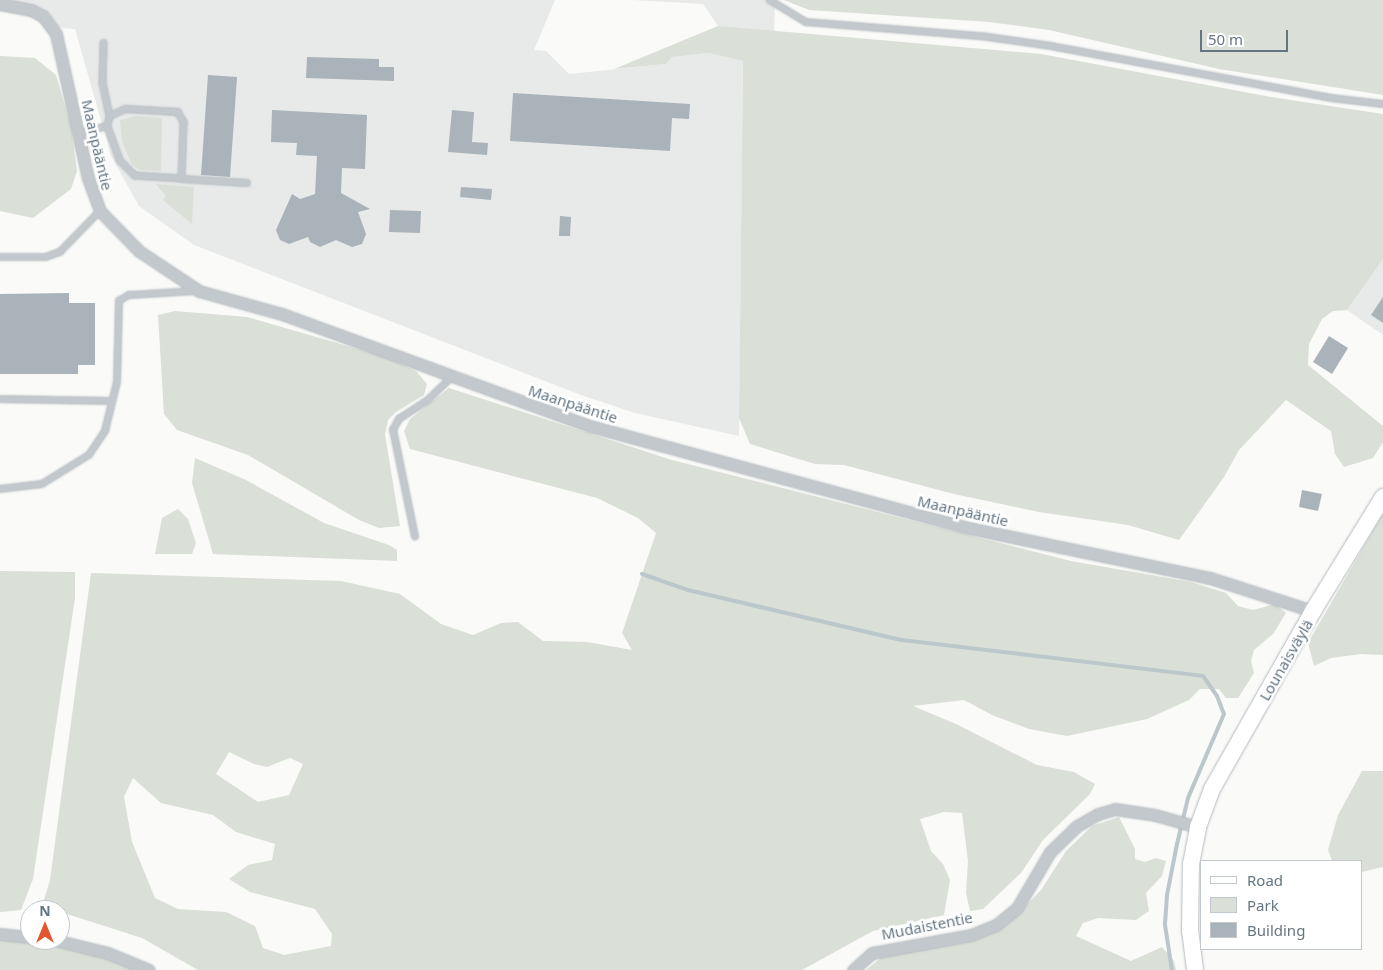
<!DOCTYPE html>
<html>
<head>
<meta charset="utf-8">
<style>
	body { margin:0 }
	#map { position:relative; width:1383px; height:970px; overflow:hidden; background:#fafaf8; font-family:"Noto Sans",sans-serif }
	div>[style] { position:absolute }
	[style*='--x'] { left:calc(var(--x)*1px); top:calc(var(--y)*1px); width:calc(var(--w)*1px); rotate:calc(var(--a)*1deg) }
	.built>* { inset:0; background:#e8e9e9 }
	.green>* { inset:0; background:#dadfd7 }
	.stream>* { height:4px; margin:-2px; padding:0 2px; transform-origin:2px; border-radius:2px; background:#bbc7cb }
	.building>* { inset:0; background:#aab3b9 }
	.roads { filter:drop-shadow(0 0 1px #b3babf) drop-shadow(0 0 1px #b3babf) }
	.lane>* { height:5.5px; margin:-2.75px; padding:0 2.75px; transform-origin:2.75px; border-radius:2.75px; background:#c3c8cc }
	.street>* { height:11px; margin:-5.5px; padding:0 5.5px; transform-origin:5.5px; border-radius:5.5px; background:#c3c8cc }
	.secondary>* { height:16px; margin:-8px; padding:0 8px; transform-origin:8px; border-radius:8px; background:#fff }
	span { translate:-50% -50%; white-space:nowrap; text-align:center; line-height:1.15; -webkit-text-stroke:5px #fff; paint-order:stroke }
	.street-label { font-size:15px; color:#657683 }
	.legend { position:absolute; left:1200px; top:860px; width:162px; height:90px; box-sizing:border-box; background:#fff; border:1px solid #c1c8cd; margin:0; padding:6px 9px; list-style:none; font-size:15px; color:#657683 }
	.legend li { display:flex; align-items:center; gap:10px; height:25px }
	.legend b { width:25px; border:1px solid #c1c8cd }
	.north { position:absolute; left:20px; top:900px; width:50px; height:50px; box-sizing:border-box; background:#fff; border:1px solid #c1c8cd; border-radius:50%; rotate:0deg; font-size:14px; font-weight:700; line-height:20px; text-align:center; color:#657683 }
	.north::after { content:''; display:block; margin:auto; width:18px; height:22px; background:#e4572e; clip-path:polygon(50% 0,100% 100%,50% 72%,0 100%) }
	.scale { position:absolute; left:1200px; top:30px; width:88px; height:22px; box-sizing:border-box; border:2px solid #657683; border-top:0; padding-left:6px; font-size:15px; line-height:18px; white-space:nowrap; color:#657683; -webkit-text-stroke:4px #fff; paint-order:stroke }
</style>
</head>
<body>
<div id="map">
	<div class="built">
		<i style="clip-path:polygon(0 0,555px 0,534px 50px,546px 51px,569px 74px,666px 64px,672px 57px,708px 53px,743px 61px,739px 436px,635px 413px,581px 395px,194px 245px,139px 206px,111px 156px,75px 29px,45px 27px,32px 17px,10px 9px)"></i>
		<i style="clip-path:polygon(632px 0,775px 0,774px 33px,718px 26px,703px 4px)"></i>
		<i style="clip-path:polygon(1383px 259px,1383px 335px,1347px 310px)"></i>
	</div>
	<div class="green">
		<i style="clip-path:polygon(784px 0,1383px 0,1383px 95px,1219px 69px,1049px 30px,989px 22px,809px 10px)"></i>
		<i style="clip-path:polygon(718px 26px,1041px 54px,1271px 97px,1383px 114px,1383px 259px,1347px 310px,1333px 311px,1322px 319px,1309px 344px,1308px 365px,1383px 426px,1383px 442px,1373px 458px,1344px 467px,1335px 454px,1331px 431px,1286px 400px,1239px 450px,1224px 477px,1179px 540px,1128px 525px,1039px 512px,954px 494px,844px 465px,815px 464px,750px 444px,739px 418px,743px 61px,708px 53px,672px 57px,666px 64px,614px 69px)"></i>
		<i style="clip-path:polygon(0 56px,35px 58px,56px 75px,71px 127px,77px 171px,71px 189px,33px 218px,0 211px)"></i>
		<i style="clip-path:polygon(137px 116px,162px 118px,161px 171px,140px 170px,132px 165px,122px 141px,120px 120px)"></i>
		<i style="clip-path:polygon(156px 184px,194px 187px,192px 224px,163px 200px,166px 196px)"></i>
		<i style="clip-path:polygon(175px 311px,247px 317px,382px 356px,416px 371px,427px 384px,424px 395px,396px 412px,388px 420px,385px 434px,400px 526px,379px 528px,359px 520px,248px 455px,177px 430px,164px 414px,158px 315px)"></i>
		<i style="clip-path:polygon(evenodd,449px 388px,672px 460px,1071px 561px,1191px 582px,1226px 593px,1238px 606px,1253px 610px,1275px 604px,1286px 613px,1273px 634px,1254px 650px,1251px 661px,1254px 673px,1238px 698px,1226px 698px,1219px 689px,1200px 689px,1189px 700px,1147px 719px,1067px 736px,1029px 729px,992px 715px,964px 700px,913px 706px,956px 724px,1037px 765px,1074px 772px,1095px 784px,1090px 794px,1043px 840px,1021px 873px,983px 909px,970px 911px,966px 893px,968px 861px,962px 813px,944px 812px,920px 819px,931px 851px,943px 864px,950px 880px,944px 915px,873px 931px,802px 970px,198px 970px,142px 938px,42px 906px,50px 880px,91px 573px,341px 581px,400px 594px,441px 624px,473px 635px,501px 623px,518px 622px,543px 641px,587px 642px,632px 650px,622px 633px,656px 533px,638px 518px,597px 498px,410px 449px,404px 431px,410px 419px,449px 388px,229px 752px,254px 764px,267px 767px,290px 758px,303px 764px,289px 795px,258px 802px,216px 774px,229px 752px,449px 388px,133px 778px,161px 803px,213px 815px,236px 832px,275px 844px,272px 860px,248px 865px,229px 879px,250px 892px,315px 909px,332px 934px,331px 946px,284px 955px,263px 948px,255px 926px,226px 912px,178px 909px,155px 898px,132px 842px,124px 797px,133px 778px)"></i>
		<i style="clip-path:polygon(195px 458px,246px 480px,324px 523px,389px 545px,397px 550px,397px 561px,213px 554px,192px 483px)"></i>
		<i style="clip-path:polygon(178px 509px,188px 519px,196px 543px,192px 554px,155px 554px,162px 518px)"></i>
		<i style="clip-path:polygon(1383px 513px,1383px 655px,1361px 654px,1331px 658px,1314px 666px,1308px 643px)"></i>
		<i style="clip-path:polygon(0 571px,75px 572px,75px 598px,33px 879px,21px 910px,0 912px)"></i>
		<i style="clip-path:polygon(1362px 771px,1383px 771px,1383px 867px,1362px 872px,1362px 861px,1332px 861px,1328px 850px,1338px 815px)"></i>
		<i style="clip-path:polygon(1119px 817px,1135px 849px,1135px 859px,1145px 862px,1156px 858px,1166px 861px,1162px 876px,1146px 893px,1149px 911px,1136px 920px,1098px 918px,1083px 923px,1076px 936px,1131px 961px,1162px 947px,1174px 961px,1176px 970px,866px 970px,887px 953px,988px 935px,1016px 916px,1041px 890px,1066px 851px,1092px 826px)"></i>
		<i style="clip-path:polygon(0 938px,29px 940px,104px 956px,137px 970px,0 970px)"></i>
	</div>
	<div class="stream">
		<i style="--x:642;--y:574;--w:49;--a:19.2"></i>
		<i style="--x:688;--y:590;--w:220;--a:13.2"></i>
		<i style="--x:902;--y:640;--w:303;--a:6.8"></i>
		<i style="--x:1203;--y:676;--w:24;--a:55"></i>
		<i style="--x:1217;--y:696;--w:19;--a:69"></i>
		<i style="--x:1224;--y:714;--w:91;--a:113.2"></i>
		<i style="--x:1188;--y:798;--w:47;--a:103.4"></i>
		<i style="--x:1177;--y:844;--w:52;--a:101.1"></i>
		<i style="--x:1167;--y:895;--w:30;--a:94"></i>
		<i style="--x:1165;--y:925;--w:46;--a:81.2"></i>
	</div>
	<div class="building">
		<i style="clip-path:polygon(307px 57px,379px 59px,379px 67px,394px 67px,394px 81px,306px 78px)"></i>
		<i style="clip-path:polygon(208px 75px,237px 77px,230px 177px,201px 175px)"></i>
		<i style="clip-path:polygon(513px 93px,690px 104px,689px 119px,672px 118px,670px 151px,510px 141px)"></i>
		<i style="clip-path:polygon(272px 110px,367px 115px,365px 169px,342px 168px,341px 193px,370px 209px,358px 212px,366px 234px,362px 244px,352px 247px,336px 240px,320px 247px,310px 242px,308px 237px,289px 244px,280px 240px,276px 230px,292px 194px,300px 199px,315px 194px,317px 156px,296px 155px,297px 143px,271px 142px)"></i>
		<i style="clip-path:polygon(452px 110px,474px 112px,472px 142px,488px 143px,487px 155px,448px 152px)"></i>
		<i style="clip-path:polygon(461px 187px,492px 189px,491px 200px,460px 197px)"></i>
		<i style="clip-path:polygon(390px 210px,421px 211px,420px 233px,389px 232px)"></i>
		<i style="clip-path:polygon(560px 216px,571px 217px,570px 236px,559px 236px)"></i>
		<i style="clip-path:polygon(69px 293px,69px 303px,95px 303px,95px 365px,78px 365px,78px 374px,0 374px,0 294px)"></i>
		<i style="clip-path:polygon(1383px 297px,1383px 323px,1371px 315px)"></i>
		<i style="clip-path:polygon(1329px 336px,1348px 348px,1332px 374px,1313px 362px)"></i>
		<i style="clip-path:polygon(1302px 490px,1322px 494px,1318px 511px,1299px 507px)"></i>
	</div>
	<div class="roads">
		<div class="lane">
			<i style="--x:770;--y:0;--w:42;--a:31.4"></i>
			<i style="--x:806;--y:22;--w:176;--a:4.6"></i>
			<i style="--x:981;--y:36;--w:71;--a:8.1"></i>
			<i style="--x:1051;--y:46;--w:285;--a:10.5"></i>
			<i style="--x:1331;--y:98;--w:52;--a:6.6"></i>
			<i style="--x:104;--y:43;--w:40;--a:91.4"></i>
			<i style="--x:103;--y:83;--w:34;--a:78"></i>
			<i style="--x:79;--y:134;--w:29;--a:-16"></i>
			<i style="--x:107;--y:126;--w:10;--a:-73"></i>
			<i style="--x:110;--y:116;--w:17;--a:-24"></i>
			<i style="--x:126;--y:109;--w:52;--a:3.3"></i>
			<i style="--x:178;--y:112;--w:12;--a:59"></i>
			<i style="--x:184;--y:122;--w:57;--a:92"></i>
			<i style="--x:182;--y:179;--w:47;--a:-176.3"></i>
			<i style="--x:135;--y:176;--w:21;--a:-135"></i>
			<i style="--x:120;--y:161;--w:37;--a:-110"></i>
			<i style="--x:182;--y:179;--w:65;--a:3.5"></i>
			<i style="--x:0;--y:257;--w:46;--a:0"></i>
			<i style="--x:46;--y:257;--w:15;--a:-20"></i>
			<i style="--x:60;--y:252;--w:57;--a:-45.7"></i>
			<i style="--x:0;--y:399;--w:111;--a:1"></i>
			<i style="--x:0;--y:489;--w:42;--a:-6.8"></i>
			<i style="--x:42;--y:484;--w:55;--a:-31.7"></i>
			<i style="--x:89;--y:455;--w:29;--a:-56"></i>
			<i style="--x:105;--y:431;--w:50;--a:-76.2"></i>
			<i style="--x:117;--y:382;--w:81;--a:-88.6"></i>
			<i style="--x:119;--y:301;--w:12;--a:-31"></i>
			<i style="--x:129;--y:295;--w:68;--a:-3.4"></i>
			<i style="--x:415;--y:537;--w:109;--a:-101.6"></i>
			<i style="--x:393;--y:430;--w:13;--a:-61"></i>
			<i style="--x:399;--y:419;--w:35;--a:-33"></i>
			<i style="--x:428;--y:400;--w:32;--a:-44"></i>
		</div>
		<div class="street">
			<i style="--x:0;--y:4;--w:32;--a:11"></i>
			<i style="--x:31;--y:10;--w:13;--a:27"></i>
			<i style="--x:43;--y:16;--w:22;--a:54"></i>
			<i style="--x:56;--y:34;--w:148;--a:77.5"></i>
			<i style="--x:88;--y:178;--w:35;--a:70"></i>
			<i style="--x:100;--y:211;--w:56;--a:45.7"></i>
			<i style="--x:139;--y:251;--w:72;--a:33.7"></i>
			<i style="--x:199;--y:291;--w:86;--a:15.5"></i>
			<i style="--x:282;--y:314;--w:328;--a:20"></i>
			<i style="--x:590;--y:426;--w:387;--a:15.1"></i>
			<i style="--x:964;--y:527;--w:251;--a:11.7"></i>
			<i style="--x:1210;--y:578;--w:108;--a:17.8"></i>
			<i style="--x:0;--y:934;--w:30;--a:6"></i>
			<i style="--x:55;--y:940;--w:55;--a:13.8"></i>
			<i style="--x:108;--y:953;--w:44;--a:22.5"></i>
			<i style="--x:853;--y:970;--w:25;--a:-42"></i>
			<i style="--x:872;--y:953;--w:101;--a:-10.3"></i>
			<i style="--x:971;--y:935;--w:27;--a:-22"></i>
			<i style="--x:996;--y:925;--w:27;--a:-39"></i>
			<i style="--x:1017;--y:908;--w:65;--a:-59.5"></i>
			<i style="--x:1050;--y:852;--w:37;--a:-44"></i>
			<i style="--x:1077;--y:826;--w:24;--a:-30"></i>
			<i style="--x:1098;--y:814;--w:18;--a:-16"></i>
			<i style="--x:1115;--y:809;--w:40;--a:8.5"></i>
			<i style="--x:1155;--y:815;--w:45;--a:15.6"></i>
		</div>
		<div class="secondary">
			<i style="--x:1195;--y:970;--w:38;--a:-97"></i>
			<i style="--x:1190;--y:932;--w:68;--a:-89.2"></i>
			<i style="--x:1191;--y:864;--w:38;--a:-79"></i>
			<i style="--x:1198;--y:827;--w:40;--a:-69.8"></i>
			<i style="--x:1212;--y:789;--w:205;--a:-60.4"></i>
			<i style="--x:1313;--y:611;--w:134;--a:-58.4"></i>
		</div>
	</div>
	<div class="street-label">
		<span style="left:97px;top:145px;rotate:77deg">Maanpääntie</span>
		<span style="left:573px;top:404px;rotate:18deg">Maanpääntie</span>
		<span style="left:963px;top:511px;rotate:13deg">Maanpääntie</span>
		<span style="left:1286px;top:660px;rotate:-60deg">Lounaisväylä</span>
		<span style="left:927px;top:926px;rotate:-11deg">Mudaistentie</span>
	</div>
	<ul class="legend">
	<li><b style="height:6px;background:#fff"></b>Road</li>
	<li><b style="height:14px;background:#dadfd7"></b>Park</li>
	<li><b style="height:14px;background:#aab3b9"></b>Building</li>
	</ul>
	<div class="north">N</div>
	<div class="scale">50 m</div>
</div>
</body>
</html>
